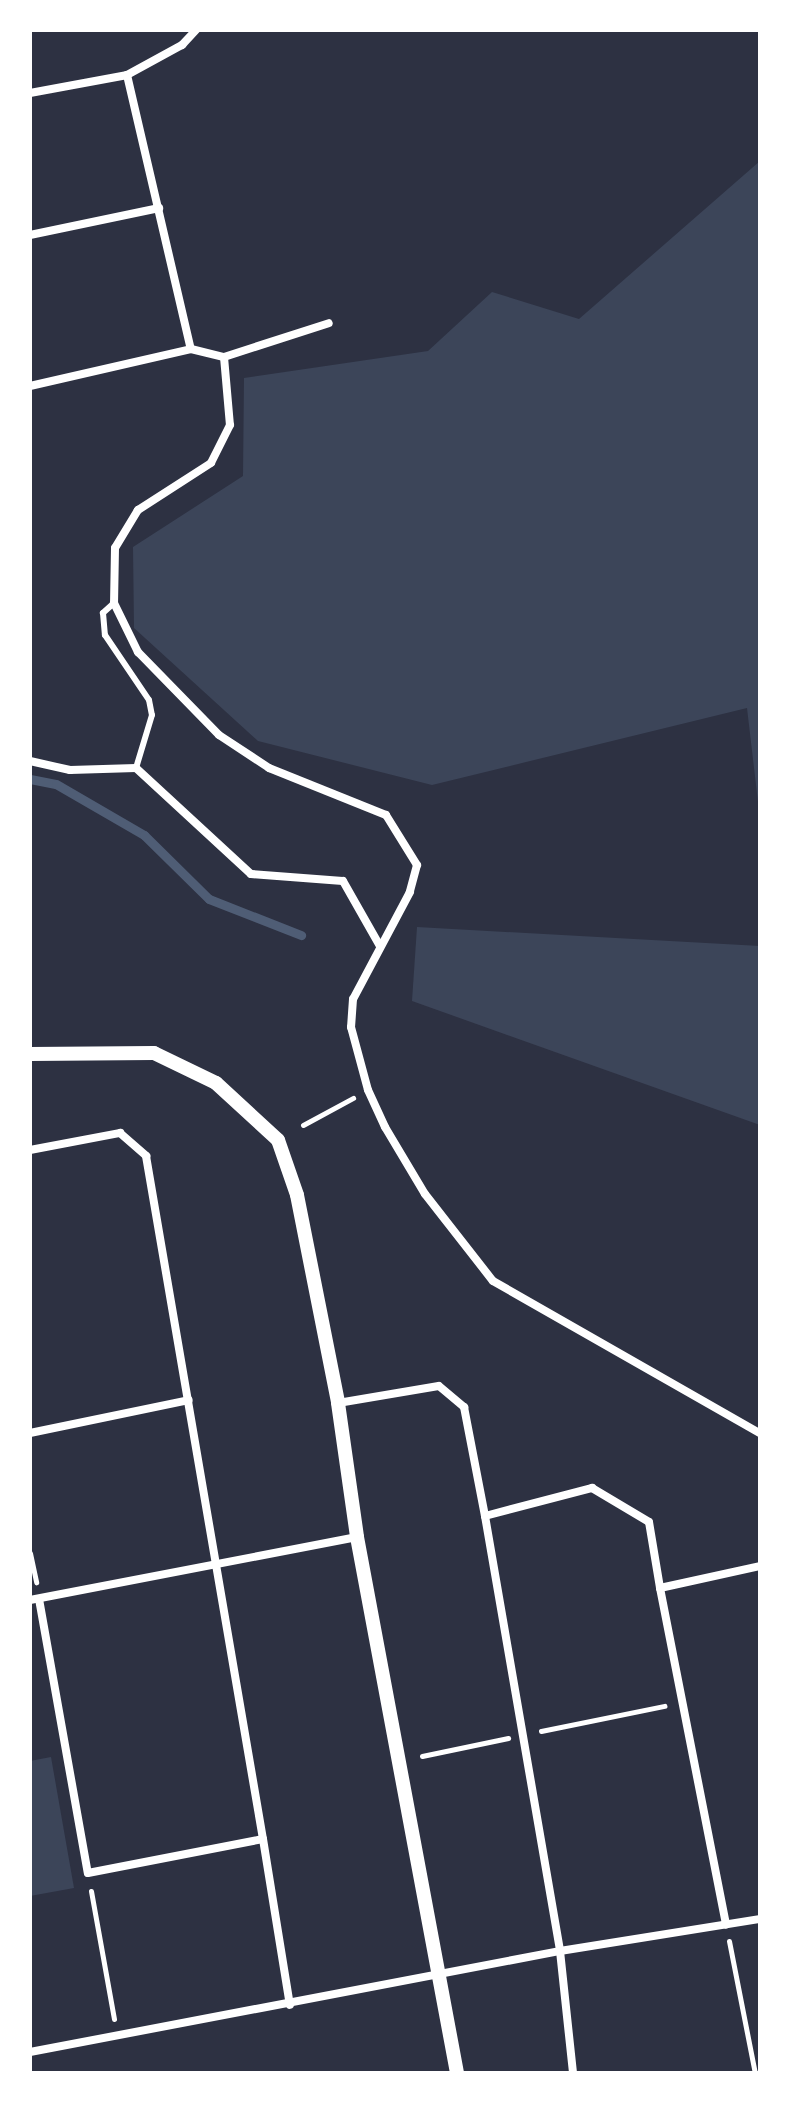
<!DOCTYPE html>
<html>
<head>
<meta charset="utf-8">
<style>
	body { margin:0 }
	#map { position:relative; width:790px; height:2103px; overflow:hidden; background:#2d3142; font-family:"Roboto Condensed",sans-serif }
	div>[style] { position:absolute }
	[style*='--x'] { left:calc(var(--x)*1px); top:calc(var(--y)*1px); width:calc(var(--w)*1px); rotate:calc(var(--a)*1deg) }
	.green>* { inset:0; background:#3c4559 }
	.stream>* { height:9px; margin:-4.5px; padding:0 4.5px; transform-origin:4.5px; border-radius:4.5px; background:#4f5d75 }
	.path>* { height:5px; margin:-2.5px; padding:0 2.5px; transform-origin:2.5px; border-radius:2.5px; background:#fff }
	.service>* { height:6px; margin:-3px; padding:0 3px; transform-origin:3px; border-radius:3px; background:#fff }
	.minor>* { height:8px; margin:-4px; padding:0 4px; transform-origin:4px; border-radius:4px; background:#fff }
	.tertiary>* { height:14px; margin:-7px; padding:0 7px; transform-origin:7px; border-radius:7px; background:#fff }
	span { translate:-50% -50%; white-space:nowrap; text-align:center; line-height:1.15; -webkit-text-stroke:8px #fff; paint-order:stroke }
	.frame { position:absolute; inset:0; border:32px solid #fff; pointer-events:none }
</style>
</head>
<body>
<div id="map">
	<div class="green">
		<i style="clip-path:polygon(760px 161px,760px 819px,747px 708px,432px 785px,258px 741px,134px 628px,133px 547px,243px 476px,244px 378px,428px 351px,492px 292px,579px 319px)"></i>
		<i style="clip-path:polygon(417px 927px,760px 946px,760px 1125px,412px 1001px)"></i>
		<i style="clip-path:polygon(51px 1757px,74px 1888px,30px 1896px,30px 1761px)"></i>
	</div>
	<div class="stream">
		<i style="--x:30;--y:779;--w:26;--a:11"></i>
		<i style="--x:56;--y:784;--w:102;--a:30.1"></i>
		<i style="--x:144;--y:835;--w:91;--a:44.6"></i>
		<i style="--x:209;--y:899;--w:99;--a:21.4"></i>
	</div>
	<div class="path">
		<i style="--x:303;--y:1125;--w:57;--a:-28.4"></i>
		<i style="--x:30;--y:1553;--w:30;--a:78"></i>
		<i style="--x:541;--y:1731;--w:126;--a:-11.5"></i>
		<i style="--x:422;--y:1756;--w:88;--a:-11.8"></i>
		<i style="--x:91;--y:1891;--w:130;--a:79.8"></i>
		<i style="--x:729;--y:1941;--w:135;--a:78.9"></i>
	</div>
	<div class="service">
		<i style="--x:114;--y:603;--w:15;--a:138"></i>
		<i style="--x:103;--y:613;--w:22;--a:85"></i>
		<i style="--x:105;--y:635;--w:78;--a:55.9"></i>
		<i style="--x:149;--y:700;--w:15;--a:79"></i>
		<i style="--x:152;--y:715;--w:55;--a:106.8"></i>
	</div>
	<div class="minor">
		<i style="--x:127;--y:75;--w:281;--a:76.9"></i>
		<i style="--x:30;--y:93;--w:99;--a:-10.5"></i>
		<i style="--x:127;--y:75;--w:63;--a:-28.6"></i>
		<i style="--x:182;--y:45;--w:21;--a:-47"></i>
		<i style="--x:30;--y:235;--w:132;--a:-11.8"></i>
		<i style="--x:224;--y:357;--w:68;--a:85"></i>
		<i style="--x:230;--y:425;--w:42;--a:116.6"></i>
		<i style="--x:211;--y:463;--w:87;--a:147.2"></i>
		<i style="--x:138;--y:510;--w:44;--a:121.2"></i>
		<i style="--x:115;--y:548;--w:55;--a:91"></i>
		<i style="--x:114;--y:603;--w:55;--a:63.9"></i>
		<i style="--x:138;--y:652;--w:116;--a:45.7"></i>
		<i style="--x:219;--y:735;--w:60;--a:33.4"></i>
		<i style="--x:269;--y:768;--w:126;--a:21.9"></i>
		<i style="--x:386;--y:815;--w:59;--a:58.2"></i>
		<i style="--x:417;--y:865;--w:28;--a:105"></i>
		<i style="--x:410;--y:892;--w:121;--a:118"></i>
		<i style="--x:353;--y:999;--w:28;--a:94"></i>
		<i style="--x:351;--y:1027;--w:65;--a:74.9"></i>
		<i style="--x:368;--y:1090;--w:41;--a:65.3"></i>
		<i style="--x:385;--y:1127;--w:78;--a:59.2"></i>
		<i style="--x:425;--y:1194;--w:110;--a:52"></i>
		<i style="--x:493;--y:1281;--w:307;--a:29.7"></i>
		<i style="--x:30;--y:386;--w:165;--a:-12.9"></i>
		<i style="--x:191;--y:349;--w:34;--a:14"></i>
		<i style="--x:224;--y:357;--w:110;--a:-17.9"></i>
		<i style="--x:30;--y:761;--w:41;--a:12.7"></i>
		<i style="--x:70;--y:770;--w:66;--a:-1.7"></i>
		<i style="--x:136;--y:768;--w:156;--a:42.7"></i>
		<i style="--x:251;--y:874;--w:92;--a:4.4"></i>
		<i style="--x:343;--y:881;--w:75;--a:60.4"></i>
		<i style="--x:30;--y:1150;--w:92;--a:-10.7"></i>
		<i style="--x:120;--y:1133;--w:35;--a:41"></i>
		<i style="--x:146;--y:1156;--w:693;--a:80.28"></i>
		<i style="--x:338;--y:1403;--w:102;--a:-9.6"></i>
		<i style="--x:439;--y:1386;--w:33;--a:40"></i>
		<i style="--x:464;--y:1407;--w:111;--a:79.1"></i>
		<i style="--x:485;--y:1516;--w:111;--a:-14.7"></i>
		<i style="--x:592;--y:1488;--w:66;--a:30.8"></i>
		<i style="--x:649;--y:1522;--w:67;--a:80.5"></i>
		<i style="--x:660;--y:1588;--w:102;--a:-12.4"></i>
		<i style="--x:30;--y:1433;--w:162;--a:-11.7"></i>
		<i style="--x:485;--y:1516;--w:441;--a:80.2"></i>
		<i style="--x:560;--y:1951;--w:123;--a:83.9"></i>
		<i style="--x:660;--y:1588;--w:343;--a:78.9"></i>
		<i style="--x:39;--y:1599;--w:278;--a:79.9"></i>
		<i style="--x:88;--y:1873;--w:178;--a:-11"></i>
		<i style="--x:263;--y:1839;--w:168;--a:80.8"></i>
		<i style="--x:30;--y:1600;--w:333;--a:-10.9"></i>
		<i style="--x:30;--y:2052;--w:540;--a:-10.79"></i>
		<i style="--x:560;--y:1951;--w:203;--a:-9.1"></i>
	</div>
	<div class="tertiary">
		<i style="--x:30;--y:1054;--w:124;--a:-0.5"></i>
		<i style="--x:154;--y:1053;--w:69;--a:25.8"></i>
		<i style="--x:216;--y:1083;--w:84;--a:42.6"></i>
		<i style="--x:278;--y:1140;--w:58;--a:70.9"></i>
		<i style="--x:297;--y:1195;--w:212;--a:78.8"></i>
		<i style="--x:338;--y:1403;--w:135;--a:81.9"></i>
		<i style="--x:357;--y:1537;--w:545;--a:79.43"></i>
	</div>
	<div class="frame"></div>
</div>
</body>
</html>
